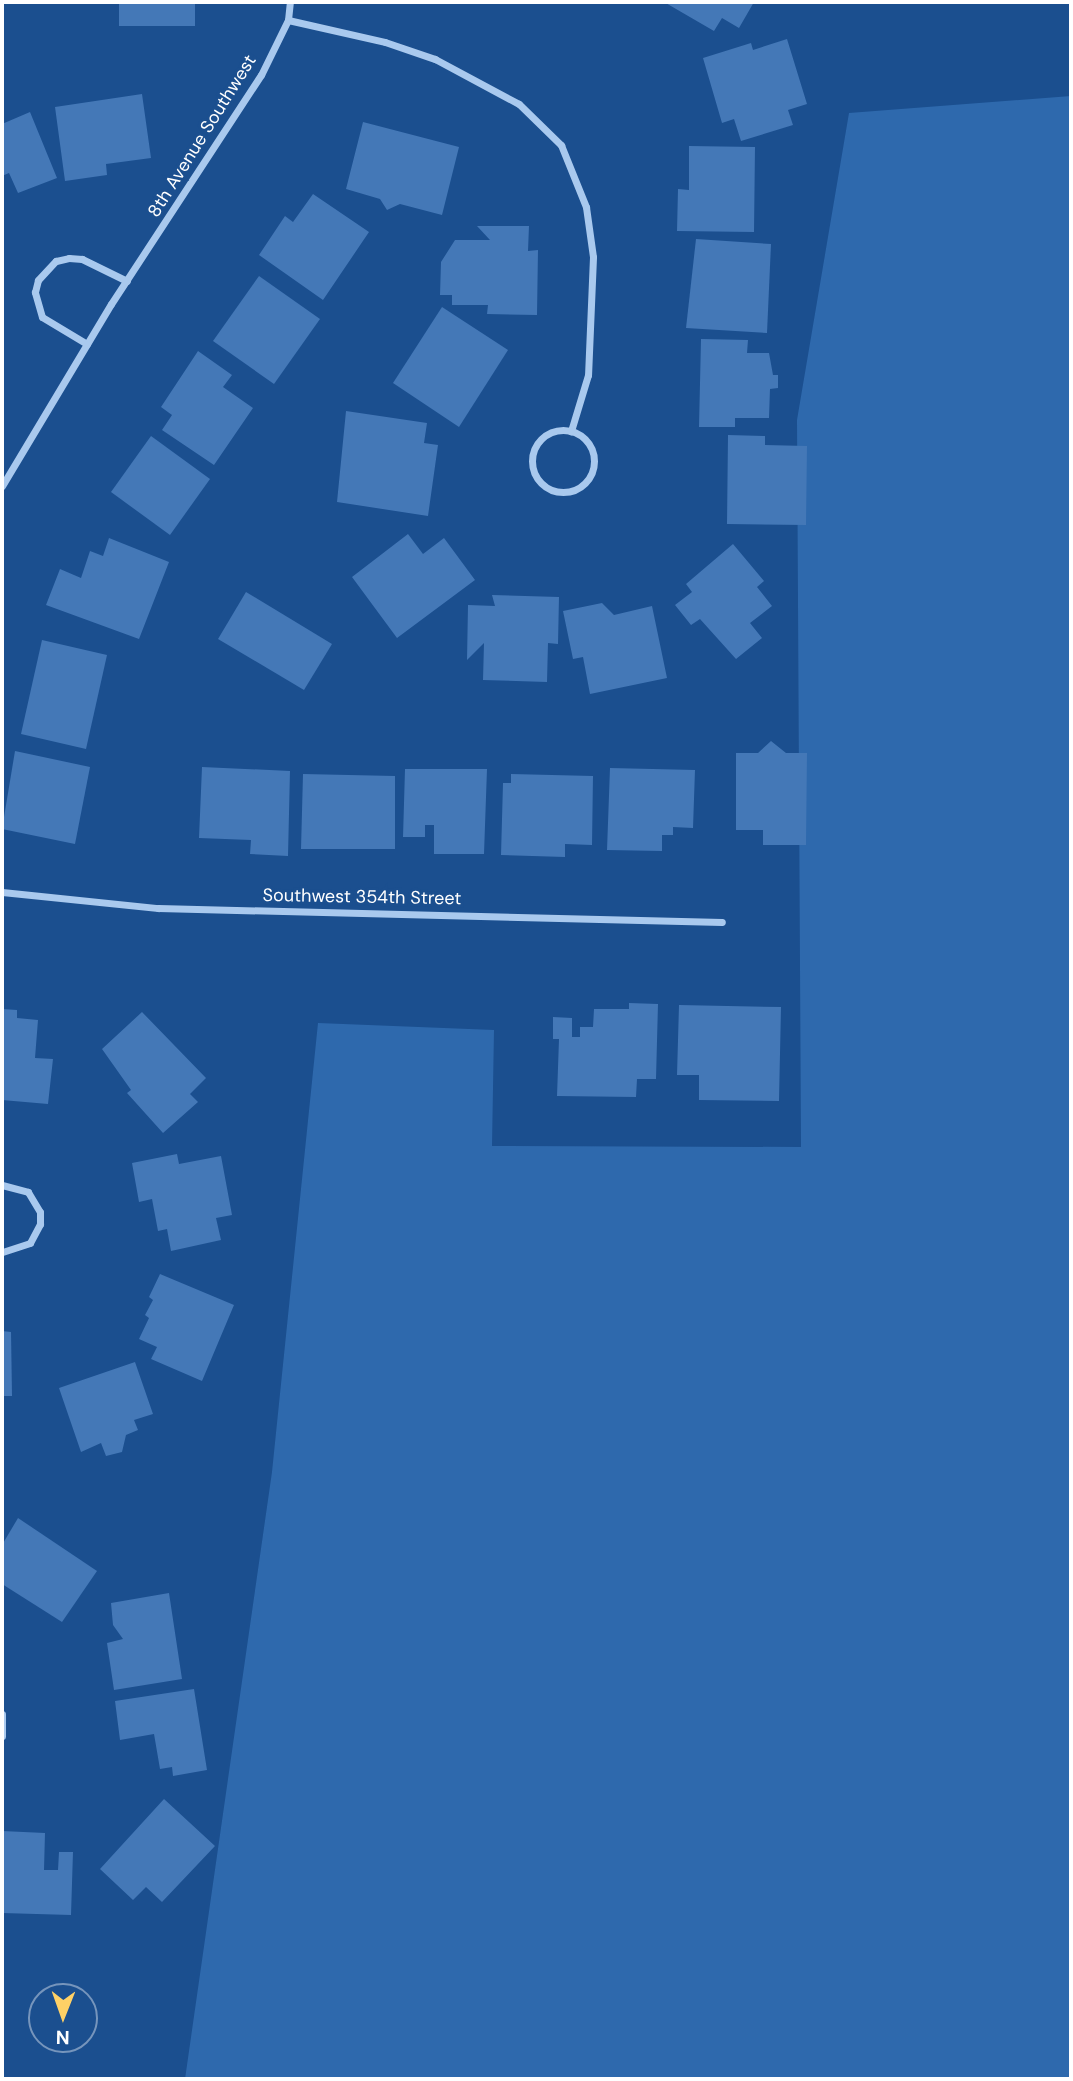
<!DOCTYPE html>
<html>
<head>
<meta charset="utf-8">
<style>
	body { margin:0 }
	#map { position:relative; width:1073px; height:2081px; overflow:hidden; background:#1b4f8f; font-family:"DM Sans",sans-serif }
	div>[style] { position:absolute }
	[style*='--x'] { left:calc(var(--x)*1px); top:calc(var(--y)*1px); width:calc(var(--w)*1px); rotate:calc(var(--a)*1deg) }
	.green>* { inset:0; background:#2e69ad }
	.building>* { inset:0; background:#4478b7 }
	.street>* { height:7px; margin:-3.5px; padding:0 3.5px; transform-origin:3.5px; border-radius:3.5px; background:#a9c9ee }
	.street>.ring { margin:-3.5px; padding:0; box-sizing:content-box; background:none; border:7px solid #a9c9ee; border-radius:50% }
	span { translate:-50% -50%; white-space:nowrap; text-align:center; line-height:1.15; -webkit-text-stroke:6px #1b4f8f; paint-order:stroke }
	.street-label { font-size:18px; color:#fff }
	.frame { position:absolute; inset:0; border:4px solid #fff; pointer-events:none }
	.north { position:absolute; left:28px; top:1983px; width:70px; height:70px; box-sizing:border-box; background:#1b4f8f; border:2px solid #7695bc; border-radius:50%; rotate:181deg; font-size:19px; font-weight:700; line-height:28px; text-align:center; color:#fff }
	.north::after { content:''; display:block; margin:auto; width:24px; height:32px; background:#ffd166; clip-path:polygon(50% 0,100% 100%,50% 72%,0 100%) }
</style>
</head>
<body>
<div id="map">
	<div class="green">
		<i style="clip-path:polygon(1071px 96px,1071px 2079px,185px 2079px,272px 1472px,318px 1023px,494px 1030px,492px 1146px,801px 1147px,797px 420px,849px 113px)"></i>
	</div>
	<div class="building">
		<i style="clip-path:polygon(119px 2px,195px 2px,195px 26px,119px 26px)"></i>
		<i style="clip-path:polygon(664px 2px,754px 2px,739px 28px,722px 18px,714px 31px)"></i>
		<i style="clip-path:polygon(787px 39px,807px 104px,788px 110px,793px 125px,741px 141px,734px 119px,722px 123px,703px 58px,751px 43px,753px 50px)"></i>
		<i style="clip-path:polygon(142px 94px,151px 158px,106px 164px,107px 175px,65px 181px,55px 107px)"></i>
		<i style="clip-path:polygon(30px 112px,57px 178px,18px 193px,9px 173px,2px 176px,2px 124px)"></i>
		<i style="clip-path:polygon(363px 122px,459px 147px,442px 215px,400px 204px,387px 210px,380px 199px,346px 189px)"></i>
		<i style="clip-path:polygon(689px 146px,755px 147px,754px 232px,677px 231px,678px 189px,689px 190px)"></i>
		<i style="clip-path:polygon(313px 194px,369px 232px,323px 300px,259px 255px,285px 216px,293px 222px)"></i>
		<i style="clip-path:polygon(477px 226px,529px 226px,528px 251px,538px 250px,537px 315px,487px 314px,488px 305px,452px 305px,452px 295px,440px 295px,441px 262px,455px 240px,490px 240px)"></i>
		<i style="clip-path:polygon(696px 239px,771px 244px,767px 333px,686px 328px)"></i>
		<i style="clip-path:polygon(259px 276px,320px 319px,274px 384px,213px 341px)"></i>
		<i style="clip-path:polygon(442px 307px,508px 350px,459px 427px,393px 383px)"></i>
		<i style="clip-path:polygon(701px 339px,748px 340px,747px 353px,769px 353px,773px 375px,778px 375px,778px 388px,770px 389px,769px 418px,735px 418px,735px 427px,699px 427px)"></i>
		<i style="clip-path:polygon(198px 351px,232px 375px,223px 387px,253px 408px,214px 465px,162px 430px,172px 415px,161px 407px)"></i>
		<i style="clip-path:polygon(346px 411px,427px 423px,424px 443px,438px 445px,428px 516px,337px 502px)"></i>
		<i style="clip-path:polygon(728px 435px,765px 436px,765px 445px,807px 446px,806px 525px,727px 524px)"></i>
		<i style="clip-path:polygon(151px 436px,210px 479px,170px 535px,111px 492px)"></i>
		<i style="clip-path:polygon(408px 534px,423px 554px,444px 538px,475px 580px,397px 638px,352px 577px)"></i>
		<i style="clip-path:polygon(109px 538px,169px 562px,139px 639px,46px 605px,60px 569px,81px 578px,90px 551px,103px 556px)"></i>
		<i style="clip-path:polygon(733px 544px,764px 581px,757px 587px,772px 606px,750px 623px,762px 638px,736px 659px,700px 619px,691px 625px,675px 605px,692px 592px,686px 584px)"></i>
		<i style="clip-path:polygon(246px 592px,332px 644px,304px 690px,218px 639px)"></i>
		<i style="clip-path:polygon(492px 595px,559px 597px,558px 644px,548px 643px,547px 682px,483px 680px,484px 643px,467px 660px,468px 605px,495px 606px)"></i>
		<i style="clip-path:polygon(602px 603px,614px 615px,652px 606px,667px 678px,590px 694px,583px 657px,573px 659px,563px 611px)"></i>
		<i style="clip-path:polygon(42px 640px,107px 655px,86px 749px,21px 734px)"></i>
		<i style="clip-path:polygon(771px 741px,786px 753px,807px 753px,806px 845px,763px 845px,763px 830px,736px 830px,736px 753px,758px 753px)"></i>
		<i style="clip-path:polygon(15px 751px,90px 767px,75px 844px,2px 829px)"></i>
		<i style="clip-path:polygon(202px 767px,290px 771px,288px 856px,250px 854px,251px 840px,199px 838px)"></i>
		<i style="clip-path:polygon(610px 768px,695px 770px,693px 828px,673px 827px,673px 835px,662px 835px,662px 851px,607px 850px)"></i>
		<i style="clip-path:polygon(405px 769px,487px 769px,484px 854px,434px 854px,434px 825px,425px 825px,425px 837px,403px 837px)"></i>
		<i style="clip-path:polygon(303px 774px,395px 776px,395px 849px,301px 849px)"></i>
		<i style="clip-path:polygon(511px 774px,593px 776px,592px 845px,565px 844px,565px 857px,501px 855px,503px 783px,511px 783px)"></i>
		<i style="clip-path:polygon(629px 1003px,658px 1004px,656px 1079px,637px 1079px,636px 1097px,557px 1096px,559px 1039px,553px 1039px,553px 1017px,572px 1018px,572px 1037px,580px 1037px,580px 1027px,593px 1027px,594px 1009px,629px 1009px)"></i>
		<i style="clip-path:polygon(679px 1005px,781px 1007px,779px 1101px,699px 1100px,699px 1075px,677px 1075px)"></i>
		<i style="clip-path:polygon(2px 1009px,17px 1010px,17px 1018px,38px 1020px,35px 1058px,53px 1059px,48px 1104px,2px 1100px)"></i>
		<i style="clip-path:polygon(142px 1012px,206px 1078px,190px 1094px,198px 1102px,163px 1133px,127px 1093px,131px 1090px,102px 1049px)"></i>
		<i style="clip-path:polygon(177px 1154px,179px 1164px,221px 1156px,232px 1215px,216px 1218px,221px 1240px,171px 1251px,167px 1229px,158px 1231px,152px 1199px,139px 1202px,132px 1163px)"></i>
		<i style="clip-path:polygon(160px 1274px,234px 1305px,202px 1381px,151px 1359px,157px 1347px,139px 1339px,149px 1318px,145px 1315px,153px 1300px,149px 1297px)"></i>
		<i style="clip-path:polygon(2px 1331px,11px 1332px,12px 1396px,2px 1396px)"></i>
		<i style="clip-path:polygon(135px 1362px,153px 1414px,134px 1420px,138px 1430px,126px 1435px,122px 1452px,106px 1456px,101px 1443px,81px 1452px,59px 1388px)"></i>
		<i style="clip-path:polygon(18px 1518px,97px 1571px,62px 1622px,2px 1584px,2px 1545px)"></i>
		<i style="clip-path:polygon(169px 1593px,182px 1679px,114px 1690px,107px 1643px,123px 1639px,113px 1625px,111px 1603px)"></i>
		<i style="clip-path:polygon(194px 1689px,207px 1770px,173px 1776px,172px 1767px,160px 1769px,154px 1734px,120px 1740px,115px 1701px)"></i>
		<i style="clip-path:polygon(164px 1799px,215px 1846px,162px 1902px,146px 1887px,133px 1900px,100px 1869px)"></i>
		<i style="clip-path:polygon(2px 1831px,45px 1833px,44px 1870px,58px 1870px,59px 1852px,73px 1852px,71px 1915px,2px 1913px)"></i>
	</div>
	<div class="street">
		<i style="--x:288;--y:20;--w:99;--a:12.8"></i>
		<i style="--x:385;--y:42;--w:53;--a:18.8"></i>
		<i style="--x:435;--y:59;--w:95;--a:28.2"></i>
		<i style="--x:519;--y:104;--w:59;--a:44.3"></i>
		<i style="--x:561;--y:145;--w:67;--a:68"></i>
		<i style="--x:586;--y:207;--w:50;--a:82"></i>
		<i style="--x:593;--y:257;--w:118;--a:92.4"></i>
		<i style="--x:588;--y:375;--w:59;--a:106.9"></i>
		<i style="--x:87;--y:344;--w:52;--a:-149"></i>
		<i style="--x:42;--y:317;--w:26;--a:-106"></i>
		<i style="--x:35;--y:292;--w:12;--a:-76"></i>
		<i style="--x:38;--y:280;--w:26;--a:-47"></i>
		<i style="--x:56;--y:261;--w:13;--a:-13"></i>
		<i style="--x:69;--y:258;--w:13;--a:4"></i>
		<i style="--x:82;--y:259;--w:50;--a:26.1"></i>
		<i class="ring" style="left:532px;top:430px;width:55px;height:55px"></i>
		<i style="--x:2;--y:486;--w:212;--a:-59.1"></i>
		<i style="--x:111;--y:304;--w:274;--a:-56.8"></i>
		<i style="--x:261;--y:75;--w:61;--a:-63.9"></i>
		<i style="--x:288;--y:20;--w:18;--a:-84"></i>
		<i style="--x:2;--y:892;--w:157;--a:5.9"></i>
		<i style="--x:158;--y:908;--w:564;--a:1.42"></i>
		<i style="--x:2;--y:1185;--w:27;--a:15"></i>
		<i style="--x:28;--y:1192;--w:23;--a:59"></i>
		<i style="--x:40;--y:1212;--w:12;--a:90"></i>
		<i style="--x:40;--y:1224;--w:21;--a:118"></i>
		<i style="--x:30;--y:1243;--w:29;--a:162"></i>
		<i style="--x:2;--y:1714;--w:22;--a:90"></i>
	</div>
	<div class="street-label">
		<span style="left:202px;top:136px;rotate:-58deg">8th Avenue Southwest</span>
		<span style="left:362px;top:897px;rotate:1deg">Southwest 354th Street</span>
	</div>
	<div class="frame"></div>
	<div class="north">N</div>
</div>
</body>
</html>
